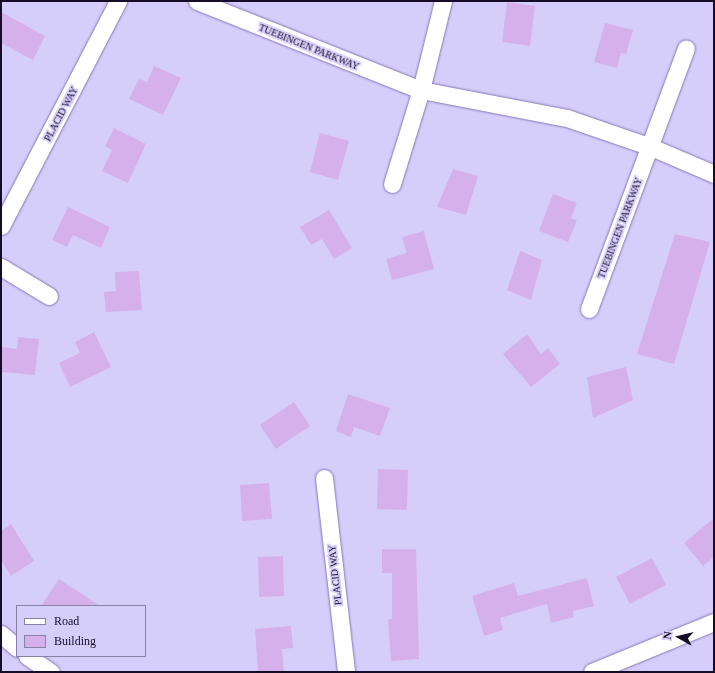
<!DOCTYPE html>
<html>
<head>
<meta charset="utf-8">
<style>
	body { margin:0 }
	#map { position:relative; width:715px; height:673px; overflow:hidden; background:#d6cefa; font-family:Georgia,serif }
	div>[style] { position:absolute }
	[style*='--x'] { left:calc(var(--x)*1px); top:calc(var(--y)*1px); width:calc(var(--w)*1px); rotate:calc(var(--a)*1deg) }
	.building>* { inset:0; background:#d6b0ea }
	.roads { filter:drop-shadow(0 0 1px #8777bb) drop-shadow(0 0 1px #8777bb) }
	.minor>* { height:17px; margin:-8.5px; padding:0 8.5px; transform-origin:8.5px; border-radius:8.5px; background:#fff }
	span { translate:-50% -50%; white-space:nowrap; text-align:center; line-height:1.15; -webkit-text-stroke:3.5px #d6cefa; paint-order:stroke }
	.street-label { font-size:10px; color:#150d27 }
	.frame { position:absolute; inset:0; border:2px solid #150d27; pointer-events:none }
	.legend { position:absolute; left:16px; top:605px; width:130px; height:52px; box-sizing:border-box; background:#d6cefa; border:1px solid #8981a6; margin:0; padding:5px 7px; list-style:none; font-size:12px; color:#150d27 }
	.legend li { display:flex; align-items:center; gap:8px; height:20px }
	.legend b { width:20px; border:1px solid #8981a6 }
	.north { position:absolute; left:659px; top:617px; width:40px; height:40px; -webkit-text-stroke:3px #d6cefa; paint-order:stroke; rotate:278deg; font-size:11px; font-weight:700; line-height:16px; text-align:center; color:#150d27 }
	.north::after { content:''; display:block; margin:auto; width:14px; height:18px; background:#150d27; clip-path:polygon(50% 0,100% 100%,50% 72%,0 100%) }
</style>
</head>
<body>
<div id="map">
	<div class="building">
		<i style="clip-path:polygon(507px 2px,535px 6px,530px 46px,502px 42px)"></i>
		<i style="clip-path:polygon(1px 12px,45px 36px,33px 60px,1px 43px)"></i>
		<i style="clip-path:polygon(605px 23px,633px 30px,626px 54px,621px 53px,617px 68px,594px 62px)"></i>
		<i style="clip-path:polygon(154px 66px,181px 78px,163px 115px,129px 99px,139px 79px,147px 82px)"></i>
		<i style="clip-path:polygon(114px 128px,146px 144px,128px 183px,102px 171px,112px 150px,105px 146px)"></i>
		<i style="clip-path:polygon(320px 133px,349px 141px,338px 180px,310px 172px)"></i>
		<i style="clip-path:polygon(453px 169px,478px 176px,466px 215px,437px 207px)"></i>
		<i style="clip-path:polygon(553px 194px,577px 203px,571px 218px,577px 220px,568px 242px,539px 231px)"></i>
		<i style="clip-path:polygon(68px 207px,110px 227px,101px 248px,73px 235px,67px 247px,52px 240px)"></i>
		<i style="clip-path:polygon(329px 210px,352px 248px,334px 259px,322px 239px,311px 245px,300px 227px)"></i>
		<i style="clip-path:polygon(424px 231px,434px 269px,392px 280px,386px 259px,407px 253px,402px 237px)"></i>
		<i style="clip-path:polygon(675px 234px,710px 242px,674px 364px,637px 354px)"></i>
		<i style="clip-path:polygon(520px 251px,542px 260px,531px 300px,507px 290px)"></i>
		<i style="clip-path:polygon(139px 271px,142px 310px,106px 312px,104px 292px,116px 291px,115px 272px)"></i>
		<i style="clip-path:polygon(94px 332px,111px 367px,70px 387px,59px 363px,80px 353px,75px 342px)"></i>
		<i style="clip-path:polygon(527px 334px,541px 354px,548px 348px,560px 364px,531px 387px,503px 354px)"></i>
		<i style="clip-path:polygon(18px 337px,39px 339px,35px 375px,1px 372px,1px 347px,17px 349px)"></i>
		<i style="clip-path:polygon(626px 367px,633px 400px,593px 418px,587px 377px)"></i>
		<i style="clip-path:polygon(348px 394px,390px 408px,380px 436px,354px 427px,351px 437px,336px 431px)"></i>
		<i style="clip-path:polygon(294px 402px,310px 426px,276px 449px,260px 425px)"></i>
		<i style="clip-path:polygon(378px 469px,408px 470px,407px 510px,377px 509px)"></i>
		<i style="clip-path:polygon(269px 483px,272px 519px,242px 521px,240px 485px)"></i>
		<i style="clip-path:polygon(714px 518px,714px 557px,703px 566px,684px 543px)"></i>
		<i style="clip-path:polygon(11px 524px,34px 561px,11px 576px,1px 560px,1px 531px)"></i>
		<i style="clip-path:polygon(382px 549px,416px 549px,419px 659px,391px 661px,388px 619px,392px 619px,392px 573px,382px 573px)"></i>
		<i style="clip-path:polygon(283px 556px,284px 596px,259px 597px,258px 557px)"></i>
		<i style="clip-path:polygon(652px 558px,666px 585px,630px 604px,616px 577px)"></i>
		<i style="clip-path:polygon(587px 578px,594px 606px,573px 611px,574px 617px,551px 623px,547px 604px,500px 618px,503px 630px,484px 636px,472px 596px,514px 583px,518px 596px)"></i>
		<i style="clip-path:polygon(59px 579px,100px 606px,41px 606px)"></i>
		<i style="clip-path:polygon(291px 626px,293px 648px,282px 649px,284px 672px,258px 672px,255px 629px)"></i>
	</div>
	<div class="roads">
		<div class="minor">
			<i style="--x:197;--y:1;--w:241;--a:21.7"></i>
			<i style="--x:421;--y:90;--w:149;--a:10.9"></i>
			<i style="--x:567;--y:118;--w:89;--a:19"></i>
			<i style="--x:651;--y:147;--w:69;--a:23.2"></i>
			<i style="--x:392;--y:184;--w:98;--a:-72.9"></i>
			<i style="--x:421;--y:90;--w:92;--a:-76.1"></i>
			<i style="--x:1;--y:226;--w:254;--a:-62.5"></i>
			<i style="--x:1;--y:267;--w:56;--a:31.1"></i>
			<i style="--x:589;--y:309;--w:278;--a:-69.6"></i>
			<i style="--x:324;--y:478;--w:195;--a:83.5"></i>
			<i style="--x:1;--y:634;--w:21;--a:41"></i>
			<i style="--x:27;--y:656;--w:29;--a:34"></i>
			<i style="--x:592;--y:672;--w:132;--a:-22.3"></i>
		</div>
	</div>
	<div class="street-label">
		<span style="left:309px;top:47px;rotate:22deg">TUEBINGEN PARKWAY</span>
		<span style="left:61px;top:114px;rotate:-62deg">PLACID WAY</span>
		<span style="left:620px;top:228px;rotate:-69deg">TUEBINGEN PARKWAY</span>
		<span style="left:335px;top:575px;rotate:-96deg">PLACID WAY</span>
	</div>
	<div class="frame"></div>
	<ul class="legend">
	<li><b style="height:5px;background:#fff"></b>Road</li>
	<li><b style="height:11px;background:#d6b0ea"></b>Building</li>
	</ul>
	<div class="north">N</div>
</div>
</body>
</html>
